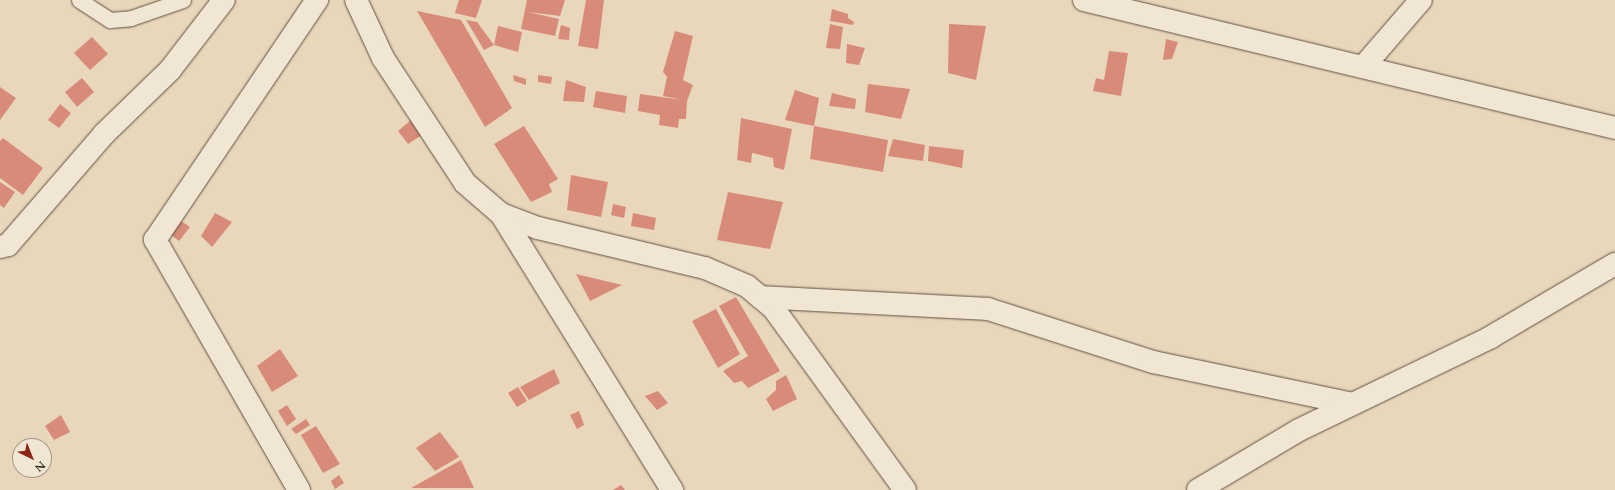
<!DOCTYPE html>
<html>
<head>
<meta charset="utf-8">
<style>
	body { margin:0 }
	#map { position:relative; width:1615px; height:490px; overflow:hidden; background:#e9d7bb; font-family:Cardo,serif }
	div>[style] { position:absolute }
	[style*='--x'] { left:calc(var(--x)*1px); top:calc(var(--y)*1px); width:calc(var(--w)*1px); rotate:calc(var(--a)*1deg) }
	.building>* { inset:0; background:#d98b79 }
	.roads { filter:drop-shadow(0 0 1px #605242) drop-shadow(0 0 1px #605242) }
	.lane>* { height:15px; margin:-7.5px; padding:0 7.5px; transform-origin:7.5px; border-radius:7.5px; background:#f1e5d3 }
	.street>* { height:22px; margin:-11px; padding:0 11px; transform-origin:11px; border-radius:11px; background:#f1e5d3 }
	span { translate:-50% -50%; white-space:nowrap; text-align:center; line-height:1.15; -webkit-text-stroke:3.5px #f1e5d3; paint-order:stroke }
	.north { position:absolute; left:12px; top:438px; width:40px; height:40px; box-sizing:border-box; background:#f1e5d3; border:1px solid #a59889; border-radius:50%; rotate:137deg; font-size:11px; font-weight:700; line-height:16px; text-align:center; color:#322519 }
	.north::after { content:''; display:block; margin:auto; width:14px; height:18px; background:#8f2418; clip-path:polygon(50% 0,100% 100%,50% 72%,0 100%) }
</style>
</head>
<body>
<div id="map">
	<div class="building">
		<i style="clip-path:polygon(459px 0,482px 0,476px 18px,455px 13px)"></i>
		<i style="clip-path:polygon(527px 0,565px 0,560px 16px,528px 12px,559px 19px,555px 36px,521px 29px)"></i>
		<i style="clip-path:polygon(586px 0,604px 0,598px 49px,578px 46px)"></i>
		<i style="clip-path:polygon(832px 9px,848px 14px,848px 18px,854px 22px,853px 25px,830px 21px)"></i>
		<i style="clip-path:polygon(417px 11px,461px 20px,512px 108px,485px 127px)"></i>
		<i style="clip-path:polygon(466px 20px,477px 22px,494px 45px,498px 26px,522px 32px,518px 52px,494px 45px,484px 50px)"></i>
		<i style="clip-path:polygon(830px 24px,843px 27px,840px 49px,826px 48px)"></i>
		<i style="clip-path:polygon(949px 24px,986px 26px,976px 80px,948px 73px)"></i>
		<i style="clip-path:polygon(561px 25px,570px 28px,569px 40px,558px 39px)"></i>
		<i style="clip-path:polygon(675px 31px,693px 36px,683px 80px,693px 85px,687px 101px,686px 119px,679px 119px,678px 128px,659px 125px,660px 115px,638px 111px,640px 94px,683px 100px,663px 96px,667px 77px,663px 72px)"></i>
		<i style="clip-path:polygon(92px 37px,108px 54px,90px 70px,74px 53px)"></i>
		<i style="clip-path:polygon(1166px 39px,1178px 42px,1172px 59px,1163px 60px)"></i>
		<i style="clip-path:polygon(847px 44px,865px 48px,859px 65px,846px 63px)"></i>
		<i style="clip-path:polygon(1109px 51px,1128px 53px,1121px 96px,1093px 91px,1096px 78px,1104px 80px)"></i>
		<i style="clip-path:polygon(513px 75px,526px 79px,526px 85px,514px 81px)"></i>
		<i style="clip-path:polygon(538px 75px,552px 77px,551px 84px,538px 82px)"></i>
		<i style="clip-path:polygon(82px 78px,94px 92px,77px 107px,65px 92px)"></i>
		<i style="clip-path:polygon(566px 80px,586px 87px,584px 102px,563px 101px)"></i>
		<i style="clip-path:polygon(868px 84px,910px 89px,901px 119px,865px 112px)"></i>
		<i style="clip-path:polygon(0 87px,16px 98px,0 120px)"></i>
		<i style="clip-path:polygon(795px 90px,819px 98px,814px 126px,785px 120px)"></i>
		<i style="clip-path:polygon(596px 91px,627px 96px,625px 113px,593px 107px)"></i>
		<i style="clip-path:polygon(832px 93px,856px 99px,855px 109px,829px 106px)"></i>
		<i style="clip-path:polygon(60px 104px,71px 113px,59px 128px,48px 120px)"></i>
		<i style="clip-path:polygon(741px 118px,792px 129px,784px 170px,774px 167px,773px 158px,752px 153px,751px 163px,737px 160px)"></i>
		<i style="clip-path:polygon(411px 120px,422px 135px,408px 144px,398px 131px)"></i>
		<i style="clip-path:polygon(524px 126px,558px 179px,549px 184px,552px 192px,531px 202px,494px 144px)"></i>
		<i style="clip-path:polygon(814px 126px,888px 140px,883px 172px,810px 159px)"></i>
		<i style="clip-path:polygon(3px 138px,43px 168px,23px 195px,0 178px,0 141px)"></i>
		<i style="clip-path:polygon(893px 139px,925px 145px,923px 161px,888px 156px)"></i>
		<i style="clip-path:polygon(929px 146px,964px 150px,962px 168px,928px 161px)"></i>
		<i style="clip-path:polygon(571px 175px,608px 182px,601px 217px,567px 210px)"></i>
		<i style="clip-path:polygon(0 182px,15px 192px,4px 208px,0 205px)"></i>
		<i style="clip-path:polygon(728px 192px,783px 202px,770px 249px,717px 240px)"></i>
		<i style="clip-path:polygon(613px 204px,626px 207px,624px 218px,611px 215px)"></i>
		<i style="clip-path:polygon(215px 213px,232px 222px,212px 247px,201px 236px)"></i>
		<i style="clip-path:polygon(633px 213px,656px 218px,654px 230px,631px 226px)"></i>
		<i style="clip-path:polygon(181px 221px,190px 227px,179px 241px,171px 235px)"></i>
		<i style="clip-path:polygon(576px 274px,622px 285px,590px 301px)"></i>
		<i style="clip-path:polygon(736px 297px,780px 371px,748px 388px,742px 381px,734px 383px,723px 371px,748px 356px,719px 306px)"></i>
		<i style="clip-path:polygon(716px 309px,740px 354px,718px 368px,692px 321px)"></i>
		<i style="clip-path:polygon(280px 349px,298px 376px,272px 392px,257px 366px)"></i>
		<i style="clip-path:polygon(554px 369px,560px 383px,529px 400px,520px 387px)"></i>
		<i style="clip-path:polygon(786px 375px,797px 399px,773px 411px,766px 399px,776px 390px,776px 381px)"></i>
		<i style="clip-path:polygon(518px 387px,527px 401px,517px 407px,508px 393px)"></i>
		<i style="clip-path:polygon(658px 391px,668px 403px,657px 410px,645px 396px)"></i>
		<i style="clip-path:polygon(287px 405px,296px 419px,287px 426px,278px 411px)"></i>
		<i style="clip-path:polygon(579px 411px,584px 425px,577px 429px,570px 415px)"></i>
		<i style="clip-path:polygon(61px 415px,70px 432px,54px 440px,45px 426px)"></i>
		<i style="clip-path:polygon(306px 419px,310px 425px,296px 434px,291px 429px)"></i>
		<i style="clip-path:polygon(316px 426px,340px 464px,323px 473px,301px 435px)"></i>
		<i style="clip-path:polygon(440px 432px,459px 457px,435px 471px,416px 448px)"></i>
		<i style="clip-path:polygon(461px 460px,474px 488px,411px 488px)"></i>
		<i style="clip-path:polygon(339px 475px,344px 483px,335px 489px,331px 481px)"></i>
		<i style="clip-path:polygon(621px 485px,625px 490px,613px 490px)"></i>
	</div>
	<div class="roads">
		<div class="lane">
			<i style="--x:79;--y:0;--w:37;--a:33"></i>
			<i style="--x:110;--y:20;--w:21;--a:-5"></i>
			<i style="--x:131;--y:18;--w:55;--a:-19.1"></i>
		</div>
		<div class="street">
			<i style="--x:356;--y:0;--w:64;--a:65"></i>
			<i style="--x:383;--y:58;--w:149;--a:56.7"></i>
			<i style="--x:465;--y:183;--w:48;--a:40.7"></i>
			<i style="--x:501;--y:214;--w:40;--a:21"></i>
			<i style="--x:538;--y:228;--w:172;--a:13.5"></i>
			<i style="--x:705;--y:268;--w:46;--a:23.2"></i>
			<i style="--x:747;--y:286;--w:35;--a:40"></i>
			<i style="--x:774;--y:309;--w:223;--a:54.1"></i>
			<i style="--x:1084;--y:0;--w:546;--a:13.55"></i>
			<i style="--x:1364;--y:66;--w:87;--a:-49.2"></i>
			<i style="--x:501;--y:214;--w:325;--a:58.2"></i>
			<i style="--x:0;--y:247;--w:8;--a:-14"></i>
			<i style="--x:8;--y:245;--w:147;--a:-49.1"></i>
			<i style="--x:104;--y:134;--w:92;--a:-44.1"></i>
			<i style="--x:170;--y:70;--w:88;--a:-52.4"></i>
			<i style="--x:760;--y:297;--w:228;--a:3"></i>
			<i style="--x:988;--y:309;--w:173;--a:17.8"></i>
			<i style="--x:1153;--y:362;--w:203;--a:11.9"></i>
			<i style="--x:299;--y:490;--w:289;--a:-119.9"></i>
			<i style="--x:155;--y:240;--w:290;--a:-56"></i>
			<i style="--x:1198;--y:490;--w:117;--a:-30.7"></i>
			<i style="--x:1299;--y:430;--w:213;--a:-25.8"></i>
			<i style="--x:1491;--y:337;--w:144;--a:-30.5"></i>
		</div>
	</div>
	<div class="north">N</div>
</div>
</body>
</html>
